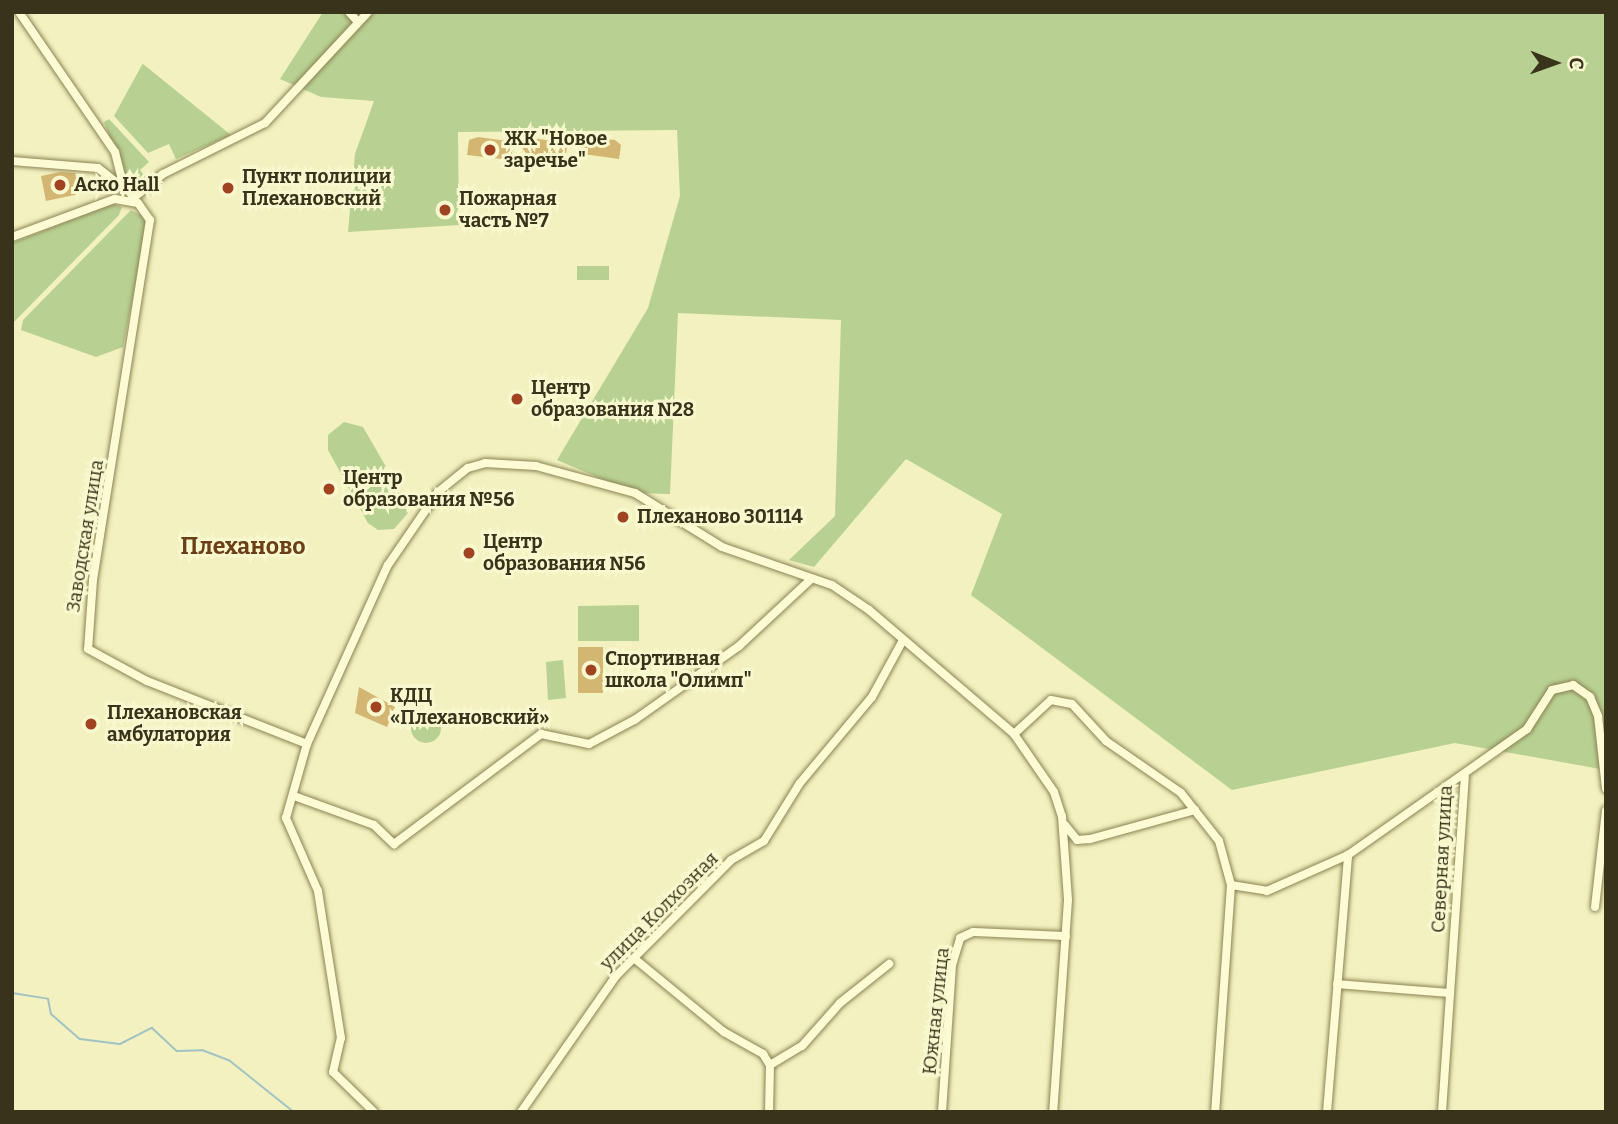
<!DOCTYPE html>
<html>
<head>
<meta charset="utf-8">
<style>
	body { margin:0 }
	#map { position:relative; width:1618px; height:1124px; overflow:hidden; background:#f2f1bf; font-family:Bitter,serif }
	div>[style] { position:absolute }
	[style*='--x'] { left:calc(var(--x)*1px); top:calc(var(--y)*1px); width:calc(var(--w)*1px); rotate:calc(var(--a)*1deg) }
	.green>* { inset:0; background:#b8d192 }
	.round { border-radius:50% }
	.stream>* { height:2px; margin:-1px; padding:0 1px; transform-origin:1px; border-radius:1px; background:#a2c3c3 }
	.building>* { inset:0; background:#d3b671 }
	.roads { filter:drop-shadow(0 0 2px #8c8255) drop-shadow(0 0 2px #8c8255) }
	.minor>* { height:8px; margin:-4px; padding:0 4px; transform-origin:4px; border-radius:4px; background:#fcfbd3 }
	.dots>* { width:19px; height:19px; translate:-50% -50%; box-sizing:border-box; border:4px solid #f8f8cf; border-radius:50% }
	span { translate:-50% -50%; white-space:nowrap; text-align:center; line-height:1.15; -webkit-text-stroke:6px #f8f8cf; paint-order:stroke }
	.poi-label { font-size:19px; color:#3a331b; font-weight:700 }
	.left { translate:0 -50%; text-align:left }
	.street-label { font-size:19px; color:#3a331b }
	.quarter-label { font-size:23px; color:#6b4017; font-weight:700 }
	.frame { position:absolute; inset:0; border:14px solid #3a331b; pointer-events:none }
	.north { position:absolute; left:1520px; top:28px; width:70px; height:70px; -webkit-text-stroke:5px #f8f8cf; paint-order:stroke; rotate:91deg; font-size:19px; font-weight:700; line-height:28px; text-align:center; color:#3a331b }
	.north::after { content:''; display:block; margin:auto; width:24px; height:32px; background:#3a331b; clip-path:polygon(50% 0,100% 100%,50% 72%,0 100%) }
</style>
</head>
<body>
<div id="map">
	<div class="green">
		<i style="clip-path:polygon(323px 12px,1606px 12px,1606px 770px,1455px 743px,1232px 790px,971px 595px,1002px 514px,906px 459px,814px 567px,789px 560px,835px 516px,841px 320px,678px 313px,670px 494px,635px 493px,557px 460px,648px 308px,680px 196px,677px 130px,458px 132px,459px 225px,348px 232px,355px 154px,374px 101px,321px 97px,280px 79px)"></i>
		<i style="clip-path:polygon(143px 63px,143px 64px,231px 135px,176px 159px,169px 144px,148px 153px,114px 116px)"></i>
		<i style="clip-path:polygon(109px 119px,149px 162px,140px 170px,146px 178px,141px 183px,127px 183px,104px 122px)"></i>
		<i style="clip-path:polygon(112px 204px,122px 207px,119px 215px,12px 324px,12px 243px)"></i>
		<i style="clip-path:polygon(131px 210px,144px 217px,146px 229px,123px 347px,96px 357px,21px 330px,23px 320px)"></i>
		<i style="clip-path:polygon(577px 266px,609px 266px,609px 280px,577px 280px)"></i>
		<i style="clip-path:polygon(344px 422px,363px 427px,404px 498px,408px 513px,394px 529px,378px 530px,368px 523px,328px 450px,328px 435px)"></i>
		<i style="clip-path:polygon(639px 605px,639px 641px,578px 641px,578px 606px)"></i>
		<i style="clip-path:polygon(563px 660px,566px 698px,548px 700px,546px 662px)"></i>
		<i class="round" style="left:411px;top:713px;width:30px;height:30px"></i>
	</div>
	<div class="stream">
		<i style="--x:12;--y:993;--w:36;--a:9"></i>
		<i style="--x:48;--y:999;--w:15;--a:79"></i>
		<i style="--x:51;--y:1014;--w:38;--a:41"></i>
		<i style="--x:80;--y:1039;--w:40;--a:7.1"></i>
		<i style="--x:120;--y:1044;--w:36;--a:-27"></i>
		<i style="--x:152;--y:1028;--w:34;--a:43"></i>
		<i style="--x:177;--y:1051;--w:25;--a:-2"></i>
		<i style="--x:202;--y:1050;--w:30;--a:21"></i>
		<i style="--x:230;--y:1061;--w:82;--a:38.6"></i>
	</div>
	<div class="building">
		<i style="clip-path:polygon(478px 137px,507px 141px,513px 146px,511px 160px,467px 155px,469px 140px)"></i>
		<i style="clip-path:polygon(586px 137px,615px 140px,621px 145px,619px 159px,576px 153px,578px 140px)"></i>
		<i style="clip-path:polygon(530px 138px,561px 142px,567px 146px,565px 160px,528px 157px,522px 152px,523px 140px)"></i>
		<i style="clip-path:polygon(60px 172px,75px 173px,79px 194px,46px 201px,41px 176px)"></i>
		<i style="clip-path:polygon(578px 647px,603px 647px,603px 693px,578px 693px)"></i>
		<i style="clip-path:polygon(359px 687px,395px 707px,387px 727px,355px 713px)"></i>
	</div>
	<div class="roads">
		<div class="minor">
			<i style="--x:19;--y:12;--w:170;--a:55.6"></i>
			<i style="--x:115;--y:152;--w:38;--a:76"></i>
			<i style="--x:349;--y:12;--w:12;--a:48"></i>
			<i style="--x:12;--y:161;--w:86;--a:4.7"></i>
			<i style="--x:98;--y:168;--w:33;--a:38"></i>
			<i style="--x:131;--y:200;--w:41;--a:-39.1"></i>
			<i style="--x:163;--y:174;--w:114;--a:-26.6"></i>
			<i style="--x:265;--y:123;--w:151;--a:-47.1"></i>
			<i style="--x:12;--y:237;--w:110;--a:-20.3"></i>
			<i style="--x:115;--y:199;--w:23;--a:10"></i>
			<i style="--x:138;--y:203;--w:21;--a:55"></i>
			<i style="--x:150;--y:220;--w:364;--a:99"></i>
			<i style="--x:93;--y:580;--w:69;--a:94.1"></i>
			<i style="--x:88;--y:649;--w:67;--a:28.5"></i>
			<i style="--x:147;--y:681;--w:172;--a:21.5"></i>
			<i style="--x:1014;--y:734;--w:50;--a:-42.6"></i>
			<i style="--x:1051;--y:700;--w:21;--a:11"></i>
			<i style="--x:1072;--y:704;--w:50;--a:47.4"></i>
			<i style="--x:1106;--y:741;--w:91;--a:34.7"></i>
			<i style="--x:1181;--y:793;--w:61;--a:51.6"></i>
			<i style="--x:1219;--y:841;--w:46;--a:74.7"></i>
			<i style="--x:1231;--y:885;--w:228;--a:94"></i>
			<i style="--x:294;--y:796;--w:85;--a:19.9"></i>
			<i style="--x:374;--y:825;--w:28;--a:44"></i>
			<i style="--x:394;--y:844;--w:184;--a:-36.8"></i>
			<i style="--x:541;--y:734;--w:49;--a:11.8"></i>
			<i style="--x:589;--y:744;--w:53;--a:-28"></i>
			<i style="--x:636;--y:719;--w:126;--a:-35.3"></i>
			<i style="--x:739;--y:646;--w:97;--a:-42.9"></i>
			<i style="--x:1065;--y:825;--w:19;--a:51"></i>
			<i style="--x:1077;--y:840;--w:13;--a:-4"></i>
			<i style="--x:1090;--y:839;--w:109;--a:-15.4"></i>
			<i style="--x:1231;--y:885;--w:36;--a:9"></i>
			<i style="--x:1267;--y:891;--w:89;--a:-24"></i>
			<i style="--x:1348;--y:855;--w:219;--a:-35.1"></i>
			<i style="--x:1527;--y:729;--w:46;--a:-57.3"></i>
			<i style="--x:1552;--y:690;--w:22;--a:-13"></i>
			<i style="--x:1573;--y:685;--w:21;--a:35"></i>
			<i style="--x:1590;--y:697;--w:21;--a:67"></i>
			<i style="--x:1598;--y:716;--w:73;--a:83.7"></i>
			<i style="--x:1595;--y:907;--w:97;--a:-83.5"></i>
			<i style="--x:635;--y:959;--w:115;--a:39.4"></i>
			<i style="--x:724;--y:1032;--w:45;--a:29.4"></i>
			<i style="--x:763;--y:1054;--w:13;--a:58"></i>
			<i style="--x:770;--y:1065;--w:47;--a:91.2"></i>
			<i style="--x:1337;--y:984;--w:112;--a:4.6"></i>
			<i style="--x:770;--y:1065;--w:37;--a:-31"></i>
			<i style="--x:802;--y:1046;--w:57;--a:-48.5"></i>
			<i style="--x:840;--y:1003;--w:63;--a:-38.5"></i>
			<i style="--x:374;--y:1112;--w:57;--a:-135.7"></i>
			<i style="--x:333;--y:1072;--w:35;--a:-77"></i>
			<i style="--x:341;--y:1038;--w:149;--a:-98.9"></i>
			<i style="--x:318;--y:891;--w:80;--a:-113.7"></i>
			<i style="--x:286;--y:818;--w:77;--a:-74.2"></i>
			<i style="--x:307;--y:744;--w:196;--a:-65.7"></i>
			<i style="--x:388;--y:565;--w:88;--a:-55.6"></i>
			<i style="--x:438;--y:492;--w:38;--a:-39"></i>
			<i style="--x:468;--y:468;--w:18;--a:-16"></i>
			<i style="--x:485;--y:463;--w:51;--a:3.4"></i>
			<i style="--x:536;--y:466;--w:103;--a:15.3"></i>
			<i style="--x:635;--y:493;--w:102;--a:31.8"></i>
			<i style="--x:722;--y:547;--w:116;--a:19.1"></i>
			<i style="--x:832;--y:585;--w:45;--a:34"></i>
			<i style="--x:869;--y:610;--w:191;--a:40.5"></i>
			<i style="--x:1014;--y:734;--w:70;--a:55.4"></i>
			<i style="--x:1054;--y:792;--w:25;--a:72"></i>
			<i style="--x:1062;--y:816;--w:84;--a:85.9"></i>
			<i style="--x:1068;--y:900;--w:213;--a:94"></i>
			<i style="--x:521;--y:1112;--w:166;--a:-55.1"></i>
			<i style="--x:616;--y:976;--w:163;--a:-45.2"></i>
			<i style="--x:731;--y:860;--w:38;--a:-30"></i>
			<i style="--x:764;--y:841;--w:68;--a:-58.2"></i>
			<i style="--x:800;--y:783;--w:112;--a:-50.1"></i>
			<i style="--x:872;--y:697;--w:63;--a:-61.4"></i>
			<i style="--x:942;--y:1112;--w:147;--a:-86.1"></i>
			<i style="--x:952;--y:965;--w:28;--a:-73"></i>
			<i style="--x:960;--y:938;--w:14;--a:-25"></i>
			<i style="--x:973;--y:932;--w:93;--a:2.5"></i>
			<i style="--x:1327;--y:1112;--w:258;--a:-85.3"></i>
			<i style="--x:1442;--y:1112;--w:336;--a:-86.1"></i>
		</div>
	</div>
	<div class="dots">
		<i style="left:490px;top:150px;background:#a04320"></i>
		<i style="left:60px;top:185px;background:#a04320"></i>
		<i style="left:228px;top:188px;background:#a04320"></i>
		<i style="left:445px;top:210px;background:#a04320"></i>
		<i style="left:517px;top:399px;background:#a04320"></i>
		<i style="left:329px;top:489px;background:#a04320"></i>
		<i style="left:623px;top:517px;background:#a04320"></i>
		<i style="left:469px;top:553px;background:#a04320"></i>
		<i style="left:591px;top:670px;background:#a04320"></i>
		<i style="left:376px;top:707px;background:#a04320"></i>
		<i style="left:91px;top:724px;background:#a04320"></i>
	</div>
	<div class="poi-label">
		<span class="left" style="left:504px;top:150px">ЖК "Новое<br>заречье"</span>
		<span class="left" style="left:242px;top:188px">Пункт полиции<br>Плехановский</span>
		<span class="left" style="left:74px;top:185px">Аско Hall</span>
		<span class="left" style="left:459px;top:210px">Пожарная<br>часть №7</span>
		<span class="left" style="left:531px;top:399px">Центр<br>образования N28</span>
		<span class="left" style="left:343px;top:489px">Центр<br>образования №56</span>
		<span class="left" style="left:637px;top:517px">Плеханово 301114</span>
		<span class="left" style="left:483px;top:553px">Центр<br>образования N56</span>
		<span class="left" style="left:605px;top:670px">Спортивная<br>школа "Олимп"</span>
		<span class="left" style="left:390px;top:707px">КДЦ<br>«Плехановский»</span>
		<span class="left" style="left:107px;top:724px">Плехановская<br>амбулатория</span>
	</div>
	<div class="street-label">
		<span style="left:85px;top:536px;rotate:-81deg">Заводская улица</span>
		<span style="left:1442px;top:859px;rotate:-87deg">Северная улица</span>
		<span style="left:659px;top:911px;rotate:-45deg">улица Колхозная</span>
		<span style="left:936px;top:1011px;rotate:-84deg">Южная улица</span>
	</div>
	<div class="quarter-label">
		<span style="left:243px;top:546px">Плеханово</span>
	</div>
	<div class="frame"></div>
	<div class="north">С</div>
</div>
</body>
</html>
